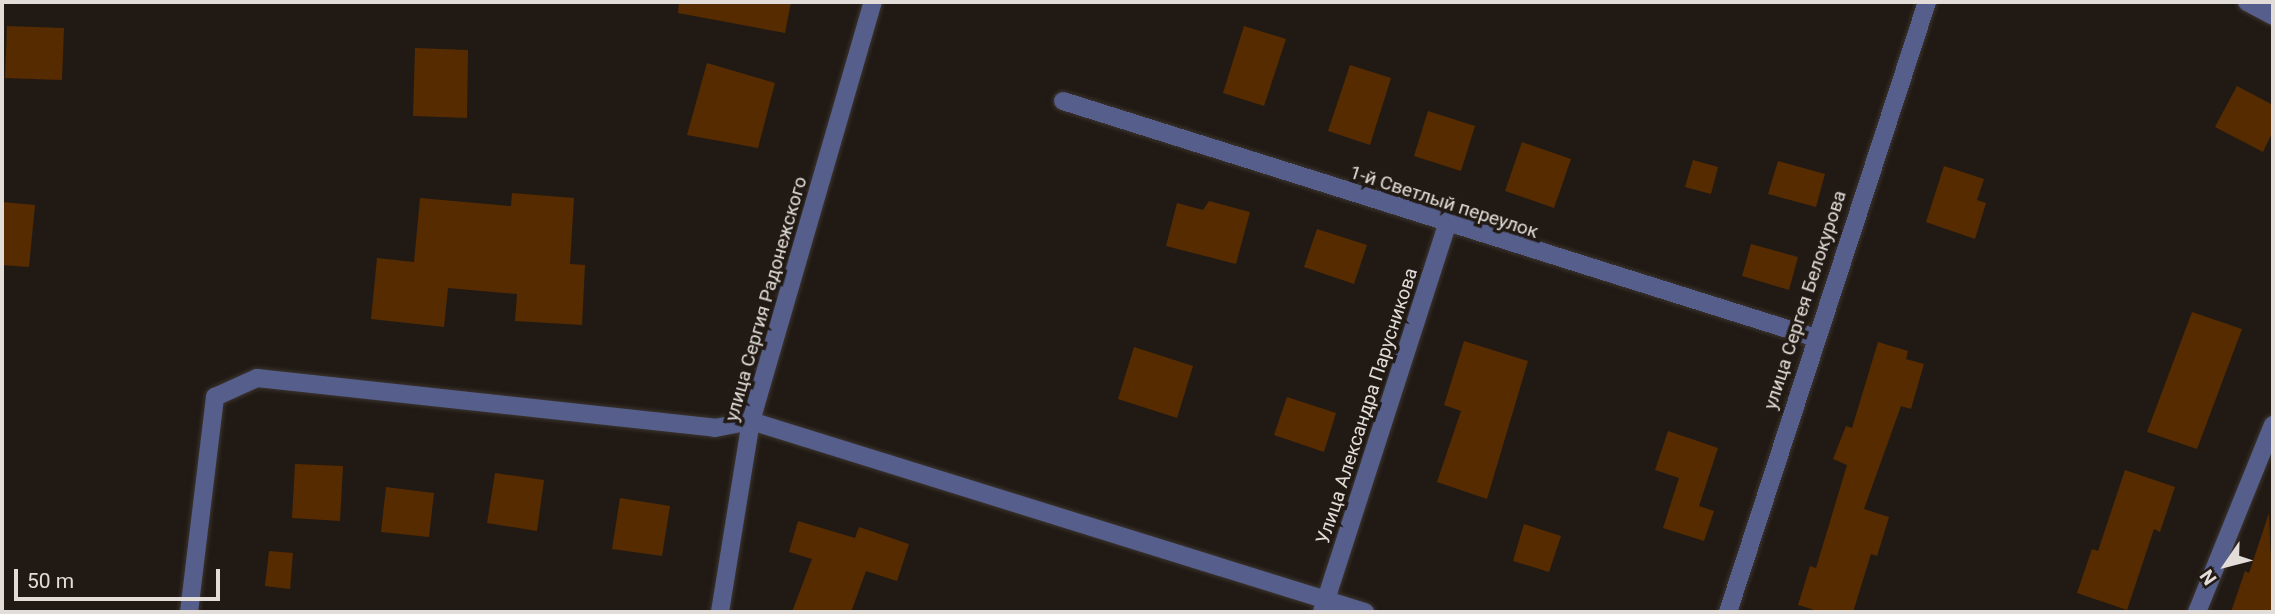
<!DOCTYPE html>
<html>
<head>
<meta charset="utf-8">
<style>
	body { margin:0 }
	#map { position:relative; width:2275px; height:614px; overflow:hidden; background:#211a14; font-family:Roboto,sans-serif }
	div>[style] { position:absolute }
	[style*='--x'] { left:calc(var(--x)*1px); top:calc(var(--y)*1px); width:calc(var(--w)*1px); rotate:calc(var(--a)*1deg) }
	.building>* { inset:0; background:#562b00 }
	.roads { filter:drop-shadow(0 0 2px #3c3530) drop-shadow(0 0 2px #3c3530) }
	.minor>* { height:18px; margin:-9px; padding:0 9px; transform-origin:9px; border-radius:9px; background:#565f8c }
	span { translate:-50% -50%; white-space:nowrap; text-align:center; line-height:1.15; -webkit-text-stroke:7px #211a14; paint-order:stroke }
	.street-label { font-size:19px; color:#e2ddd9 }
	.frame { position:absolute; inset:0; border:4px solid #e2ddd9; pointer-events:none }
	.north { position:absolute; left:2191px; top:530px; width:70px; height:70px; -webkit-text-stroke:5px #211a14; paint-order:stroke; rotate:235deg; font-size:19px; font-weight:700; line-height:28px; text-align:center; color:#e2ddd9 }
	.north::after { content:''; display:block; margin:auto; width:24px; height:32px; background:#e2ddd9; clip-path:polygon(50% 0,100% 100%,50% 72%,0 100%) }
	.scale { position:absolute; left:14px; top:569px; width:206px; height:32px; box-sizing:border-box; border:4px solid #e2ddd9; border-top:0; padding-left:9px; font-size:21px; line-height:24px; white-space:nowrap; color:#e2ddd9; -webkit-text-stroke:5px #211a14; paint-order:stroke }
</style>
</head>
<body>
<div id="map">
	<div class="building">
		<i style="clip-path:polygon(679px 2px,791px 2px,785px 33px,678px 13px)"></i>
		<i style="clip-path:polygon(7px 26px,64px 28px,62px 80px,5px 78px)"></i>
		<i style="clip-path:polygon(1244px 26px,1286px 39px,1264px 106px,1223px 93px)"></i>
		<i style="clip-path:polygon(415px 48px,468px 50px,467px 118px,413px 116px)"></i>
		<i style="clip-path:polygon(707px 63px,775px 83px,758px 148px,687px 135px)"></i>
		<i style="clip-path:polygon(1350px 65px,1391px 78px,1370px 145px,1328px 131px)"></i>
		<i style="clip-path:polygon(2237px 86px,2273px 105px,2273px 131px,2263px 152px,2215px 127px)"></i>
		<i style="clip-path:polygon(1428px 111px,1475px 126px,1461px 171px,1414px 156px)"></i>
		<i style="clip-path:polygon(1522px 142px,1571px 159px,1554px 208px,1505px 191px)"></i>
		<i style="clip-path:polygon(1693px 160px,1718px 167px,1711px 194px,1685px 187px)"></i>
		<i style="clip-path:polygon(1778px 161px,1825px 174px,1816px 207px,1768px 194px)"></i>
		<i style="clip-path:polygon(1944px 166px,1984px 179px,1977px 200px,1986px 203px,1975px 239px,1926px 222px)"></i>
		<i style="clip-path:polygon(512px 193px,574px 198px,570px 264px,585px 265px,582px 325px,515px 321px,517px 294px,448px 288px,444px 327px,371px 319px,377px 258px,414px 262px,420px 198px,511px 206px)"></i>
		<i style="clip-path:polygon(1209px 201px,1250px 212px,1236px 264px,1166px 246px,1177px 203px,1203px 210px)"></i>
		<i style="clip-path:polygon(2px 202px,35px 205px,29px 267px,2px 265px)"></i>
		<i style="clip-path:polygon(1317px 229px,1367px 245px,1354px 284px,1304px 267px)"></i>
		<i style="clip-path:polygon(1751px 244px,1798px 257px,1789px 290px,1742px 276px)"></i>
		<i style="clip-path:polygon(2192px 312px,2242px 329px,2197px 449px,2147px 432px)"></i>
		<i style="clip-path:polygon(1464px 341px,1528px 361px,1487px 499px,1437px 482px,1461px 411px,1444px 405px)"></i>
		<i style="clip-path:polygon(1878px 342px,1908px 351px,1906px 359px,1924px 364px,1911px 409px,1901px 406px,1864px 509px,1889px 517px,1877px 556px,1871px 554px,1853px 612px,1821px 612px,1798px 605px,1810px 566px,1816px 568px,1847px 465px,1833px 459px,1846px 426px,1852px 428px)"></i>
		<i style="clip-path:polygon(1134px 347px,1193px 366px,1177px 418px,1118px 399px)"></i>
		<i style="clip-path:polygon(1287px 397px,1336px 413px,1324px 452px,1274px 435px)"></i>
		<i style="clip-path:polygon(1668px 431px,1718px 448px,1699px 506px,1714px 511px,1704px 541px,1663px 528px,1679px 478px,1655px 470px)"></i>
		<i style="clip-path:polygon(295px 464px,343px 466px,340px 521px,292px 518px)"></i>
		<i style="clip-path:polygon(2125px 470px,2175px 487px,2160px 532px,2154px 529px,2127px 610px,2077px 593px,2092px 549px,2098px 551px)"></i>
		<i style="clip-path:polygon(495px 473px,544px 480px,537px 531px,487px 523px)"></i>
		<i style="clip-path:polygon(386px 487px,434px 493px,429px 537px,381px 532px)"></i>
		<i style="clip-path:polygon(620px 498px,670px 506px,662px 556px,612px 549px)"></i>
		<i style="clip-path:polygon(2269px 513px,2273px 612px,2231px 612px,2245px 571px,2249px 573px)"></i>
		<i style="clip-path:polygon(798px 521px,855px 538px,859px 527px,909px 544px,897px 581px,866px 571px,851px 612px,792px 612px,812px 559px,789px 552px)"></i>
		<i style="clip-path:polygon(1524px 524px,1561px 536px,1549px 572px,1513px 561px)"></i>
		<i style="clip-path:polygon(269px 551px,293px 553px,290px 589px,265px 586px)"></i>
	</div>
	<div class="roads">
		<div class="minor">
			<i style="--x:2247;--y:2;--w:30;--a:28"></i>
			<i style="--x:1063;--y:101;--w:786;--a:17.47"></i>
			<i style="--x:189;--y:612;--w:217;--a:-83.1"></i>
			<i style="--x:215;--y:397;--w:46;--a:-24.3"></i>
			<i style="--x:257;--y:378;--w:461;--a:6.2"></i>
			<i style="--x:715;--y:428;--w:37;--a:-11"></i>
			<i style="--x:751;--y:421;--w:643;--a:17.28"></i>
			<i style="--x:720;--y:612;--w:193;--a:-80.8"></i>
			<i style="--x:751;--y:421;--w:436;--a:-73.8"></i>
			<i style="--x:1322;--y:612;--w:406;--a:-72.1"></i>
			<i style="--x:1728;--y:612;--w:642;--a:-71.93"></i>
			<i style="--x:2197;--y:612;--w:202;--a:-67.9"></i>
		</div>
	</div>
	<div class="street-label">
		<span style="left:1444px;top:202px;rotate:18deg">1-й Светлый переулок</span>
		<span style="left:766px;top:299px;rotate:-74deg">улица Сергия Радонежского</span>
		<span style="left:1805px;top:300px;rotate:-72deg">улица Сергея Белокурова</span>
		<span style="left:1367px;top:406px;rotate:-72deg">Улица Александра Парусникова</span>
	</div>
	<div class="frame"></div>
	<div class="north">N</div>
	<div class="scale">50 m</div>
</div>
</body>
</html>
